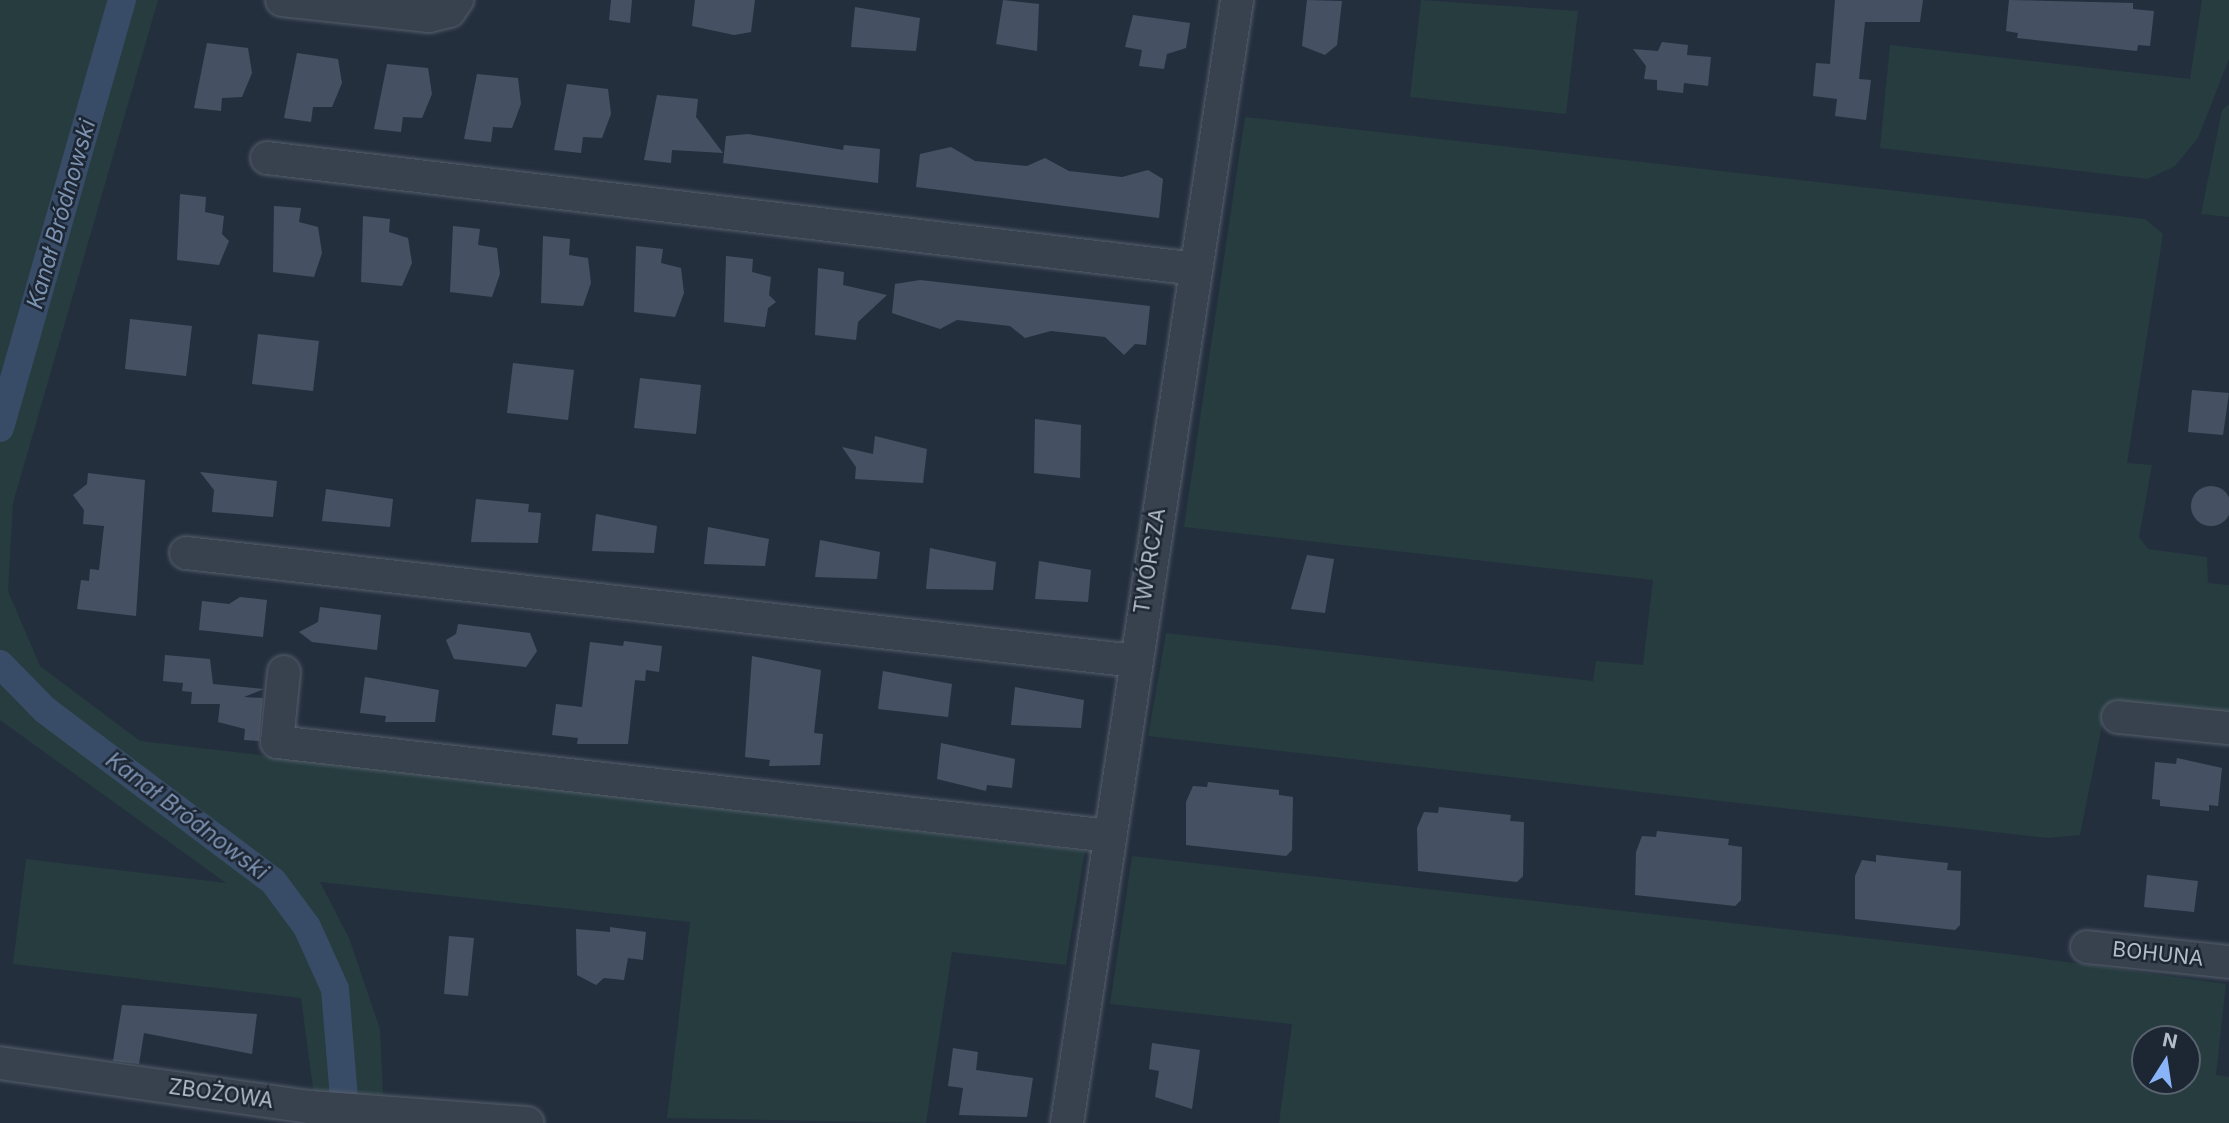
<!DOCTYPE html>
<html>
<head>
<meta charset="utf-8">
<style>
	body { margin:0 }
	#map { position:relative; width:2229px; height:1123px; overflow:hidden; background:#242f3e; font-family:Inter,sans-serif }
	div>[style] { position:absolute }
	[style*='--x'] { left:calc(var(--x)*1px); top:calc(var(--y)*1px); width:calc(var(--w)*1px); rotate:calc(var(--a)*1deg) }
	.green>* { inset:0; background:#263c3f }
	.canal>* { height:28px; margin:-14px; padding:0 14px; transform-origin:14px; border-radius:14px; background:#394c67 }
	.building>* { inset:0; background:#455162 }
	.round { border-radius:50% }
	.roads { filter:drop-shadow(0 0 2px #565f6c) drop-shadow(0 0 2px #565f6c) }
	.minor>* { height:32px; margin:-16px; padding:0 16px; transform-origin:16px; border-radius:16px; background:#38414e }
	span { translate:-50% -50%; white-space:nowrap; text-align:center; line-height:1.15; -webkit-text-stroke:5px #1d2633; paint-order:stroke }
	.street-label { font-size:21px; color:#b4bcc9 }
	.water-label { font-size:23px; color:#7c92b1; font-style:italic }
	.north { position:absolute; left:2131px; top:1025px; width:70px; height:70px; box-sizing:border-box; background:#1d2633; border:2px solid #59626f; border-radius:50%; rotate:12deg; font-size:19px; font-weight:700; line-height:28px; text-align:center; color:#b4bcc9 }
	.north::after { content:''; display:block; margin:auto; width:24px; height:32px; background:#8ab4f8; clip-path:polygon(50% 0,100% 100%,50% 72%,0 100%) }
</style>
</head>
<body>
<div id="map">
	<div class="green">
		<i style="clip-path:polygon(0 0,158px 0,13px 503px,8px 591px,40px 666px,140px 741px,1085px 851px,1066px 965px,952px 952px,926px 1123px,667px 1118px,690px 922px,320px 882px,349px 938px,380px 1029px,383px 1094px,314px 1096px,301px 998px,13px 964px,26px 859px,226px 883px,0 720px)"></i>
		<i style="clip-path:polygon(1421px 0,1578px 11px,1566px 114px,1410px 97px)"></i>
		<i style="clip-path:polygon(2202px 0,2229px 0,2229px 59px,2198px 138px,2175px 166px,2148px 179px,1880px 148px,1890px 45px,2190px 79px)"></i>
		<i style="clip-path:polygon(2229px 104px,2229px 217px,2201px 214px,2222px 110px)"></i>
		<i style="clip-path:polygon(1245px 117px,2145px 219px,2163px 234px,2127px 463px,2152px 465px,2139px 537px,2148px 549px,2207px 557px,2208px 583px,2229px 585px,2229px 718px,2106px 706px,2080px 835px,2048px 838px,1148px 736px,1166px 633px,1593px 681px,1596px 661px,1643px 665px,1653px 580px,1184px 527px)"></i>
		<i style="clip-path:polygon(evenodd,1132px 856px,2009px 954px,2226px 984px,2216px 1075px,2229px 1077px,2229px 1123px,1279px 1123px,1292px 1024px,1110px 1004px,1132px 856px,2187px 1039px,2187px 1081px,2145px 1081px,2145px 1039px,2187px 1039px)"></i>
	</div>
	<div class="canal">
		<i style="--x:0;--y:428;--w:445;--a:-74.1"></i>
		<i style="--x:0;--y:664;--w:64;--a:45.6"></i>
		<i style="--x:45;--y:710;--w:285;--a:36.9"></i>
		<i style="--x:273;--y:881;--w:57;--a:53.5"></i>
		<i style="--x:307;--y:927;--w:68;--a:65.7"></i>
		<i style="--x:335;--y:989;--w:134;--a:85.3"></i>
	</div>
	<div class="building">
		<i style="clip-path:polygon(611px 0,632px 0,630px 23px,609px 20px)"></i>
		<i style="clip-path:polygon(695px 0,755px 0,751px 32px,734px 35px,692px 26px)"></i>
		<i style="clip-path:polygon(1003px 0,1039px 4px,1037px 51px,996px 44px)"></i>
		<i style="clip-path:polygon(1307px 0,1342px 1px,1337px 45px,1325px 55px,1302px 46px)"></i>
		<i style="clip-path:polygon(1835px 0,1923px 0,1920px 22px,1865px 22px,1859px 79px,1871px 80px,1866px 120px,1835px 116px,1837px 99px,1813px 96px,1816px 63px,1830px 64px)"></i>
		<i style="clip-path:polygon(2009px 0,2133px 3px,2133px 9px,2154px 11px,2150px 46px,2138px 45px,2137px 51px,2017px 38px,2018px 33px,2006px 31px)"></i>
		<i style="clip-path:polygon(855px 7px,920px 18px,916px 51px,851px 47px)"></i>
		<i style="clip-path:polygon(1133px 15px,1190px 23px,1186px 48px,1167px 54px,1164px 69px,1139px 66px,1142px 50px,1125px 47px)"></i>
		<i style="clip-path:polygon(1662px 42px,1688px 45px,1687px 55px,1711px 57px,1708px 86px,1684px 83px,1683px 93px,1657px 90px,1657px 80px,1644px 79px,1646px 66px,1633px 49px,1658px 51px)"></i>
		<i style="clip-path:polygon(207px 43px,248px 48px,252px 73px,242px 97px,222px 98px,221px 111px,194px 108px)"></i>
		<i style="clip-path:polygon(297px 53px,338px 59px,342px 83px,332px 107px,313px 107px,311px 122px,284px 118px)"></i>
		<i style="clip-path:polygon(387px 64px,428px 68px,432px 94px,422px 118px,403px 117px,401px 132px,374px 129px)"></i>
		<i style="clip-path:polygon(477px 74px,518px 78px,521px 104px,512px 128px,493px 127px,491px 142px,464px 139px)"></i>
		<i style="clip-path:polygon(567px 84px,608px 89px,611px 114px,602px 138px,583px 137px,581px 153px,554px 150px)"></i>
		<i style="clip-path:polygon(657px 95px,698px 99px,696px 117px,723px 153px,672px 150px,671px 163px,644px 160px)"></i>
		<i style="clip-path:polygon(748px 134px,843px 150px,844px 145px,880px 149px,878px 183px,723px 163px,726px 136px)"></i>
		<i style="clip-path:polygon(951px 147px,975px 161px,1027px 166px,1045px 158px,1069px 171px,1122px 177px,1148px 170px,1163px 179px,1159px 218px,916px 187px,920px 154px)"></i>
		<i style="clip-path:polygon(180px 194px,206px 197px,205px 212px,224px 216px,222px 234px,229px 241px,219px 265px,177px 260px)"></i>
		<i style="clip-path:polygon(274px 206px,301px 208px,299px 222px,318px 227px,322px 253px,314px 277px,273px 272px)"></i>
		<i style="clip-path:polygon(363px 216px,390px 219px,389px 232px,408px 238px,412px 263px,402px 286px,361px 282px)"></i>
		<i style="clip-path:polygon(453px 226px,480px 229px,478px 245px,497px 248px,500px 274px,492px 297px,450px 292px)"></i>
		<i style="clip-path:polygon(543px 236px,570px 239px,569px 255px,588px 258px,591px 283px,583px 306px,541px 303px)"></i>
		<i style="clip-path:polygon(636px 246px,663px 249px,661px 263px,681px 268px,684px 293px,675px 317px,634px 312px)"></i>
		<i style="clip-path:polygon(726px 256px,753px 259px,752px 272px,771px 277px,769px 295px,776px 302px,768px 308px,765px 327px,724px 322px)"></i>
		<i style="clip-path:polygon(818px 268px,844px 272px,843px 285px,887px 295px,858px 322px,856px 340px,815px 335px)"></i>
		<i style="clip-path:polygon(920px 280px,1150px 306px,1146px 345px,1135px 344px,1124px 355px,1105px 337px,1051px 331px,1025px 338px,1010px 326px,957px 320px,940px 329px,892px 313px,895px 284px)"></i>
		<i style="clip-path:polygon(130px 319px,192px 326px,186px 376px,125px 369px)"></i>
		<i style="clip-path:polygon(258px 334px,319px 341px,313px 391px,252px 384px)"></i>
		<i style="clip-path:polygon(513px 363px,574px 370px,568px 420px,507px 413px)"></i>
		<i style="clip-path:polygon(640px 378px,701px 385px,696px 434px,634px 428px)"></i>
		<i style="clip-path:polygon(2192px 390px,2229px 393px,2223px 435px,2188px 432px)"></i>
		<i style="clip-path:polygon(1035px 419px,1081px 425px,1080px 478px,1034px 473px)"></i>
		<i style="clip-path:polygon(875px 436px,927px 449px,923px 483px,855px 479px,856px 467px,842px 447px,873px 454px)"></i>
		<i style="clip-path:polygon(200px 472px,277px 481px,273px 517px,212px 512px,214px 490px)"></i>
		<i style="clip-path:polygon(88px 473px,145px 480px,136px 616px,77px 609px,81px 580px,89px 581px,90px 569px,99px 570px,104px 526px,83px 524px,84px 510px,73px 495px,87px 484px)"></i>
		<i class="round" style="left:2191px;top:486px;width:40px;height:40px"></i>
		<i style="clip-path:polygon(326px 489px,393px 499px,390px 527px,322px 521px)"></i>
		<i style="clip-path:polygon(476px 499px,529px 504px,528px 512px,541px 513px,538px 543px,471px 542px)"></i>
		<i style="clip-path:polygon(596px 514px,657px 526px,654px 553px,592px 551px)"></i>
		<i style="clip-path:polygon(708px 527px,769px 539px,765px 566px,704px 564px)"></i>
		<i style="clip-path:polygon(820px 540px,880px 552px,877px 579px,815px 577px)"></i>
		<i style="clip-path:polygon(930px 548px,996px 562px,993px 590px,926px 589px)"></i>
		<i style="clip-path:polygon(1307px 555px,1334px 559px,1325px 613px,1291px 609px)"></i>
		<i style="clip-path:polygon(1039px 561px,1091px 570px,1088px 602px,1035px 599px)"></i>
		<i style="clip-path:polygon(240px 597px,267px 600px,263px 637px,199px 630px,202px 601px,229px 604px)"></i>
		<i style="clip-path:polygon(320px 607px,381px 615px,377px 650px,312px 642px,299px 632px,318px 622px)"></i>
		<i style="clip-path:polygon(458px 624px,530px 633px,537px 651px,526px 667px,454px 659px,446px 640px,456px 634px)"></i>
		<i style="clip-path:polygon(624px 641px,662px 646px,659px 672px,646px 670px,645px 681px,635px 680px,628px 744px,577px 744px,578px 738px,552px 735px,556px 704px,582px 707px,590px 642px,623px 646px)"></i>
		<i style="clip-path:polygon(165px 655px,210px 659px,213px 684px,264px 689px,244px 697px,263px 698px,259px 741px,244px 740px,245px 729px,218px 722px,220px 704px,191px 704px,192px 692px,182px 691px,183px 683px,163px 681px)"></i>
		<i style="clip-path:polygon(752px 656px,821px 670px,814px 733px,823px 734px,820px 765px,769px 766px,770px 760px,745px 757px)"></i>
		<i style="clip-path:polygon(883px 671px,952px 684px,948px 717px,878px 709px)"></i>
		<i style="clip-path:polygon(365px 677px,439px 690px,435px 722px,385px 722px,386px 716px,360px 713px)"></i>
		<i style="clip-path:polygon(1015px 687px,1084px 700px,1081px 728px,1011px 725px)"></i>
		<i style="clip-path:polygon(941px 743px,1015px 759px,1012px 788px,987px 785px,986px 791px,937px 779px)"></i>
		<i style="clip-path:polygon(2177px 758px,2222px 768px,2218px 806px,2209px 805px,2209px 811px,2160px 806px,2160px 800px,2152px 799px,2155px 762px,2176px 764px)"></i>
		<i style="clip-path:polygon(1208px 782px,1279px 790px,1279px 795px,1293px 797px,1292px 850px,1286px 856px,1186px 845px,1186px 802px,1193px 786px,1207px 787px)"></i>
		<i style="clip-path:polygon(1439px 807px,1511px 815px,1510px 821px,1524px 822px,1523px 876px,1517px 882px,1418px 871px,1417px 828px,1424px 812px,1438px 813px)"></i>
		<i style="clip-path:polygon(1657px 831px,1729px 839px,1728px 845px,1742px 847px,1741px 900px,1735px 906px,1635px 895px,1636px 852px,1642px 836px,1656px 837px)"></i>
		<i style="clip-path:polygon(1876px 855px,1948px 863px,1947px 870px,1961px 871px,1960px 925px,1955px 930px,1855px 919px,1855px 876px,1862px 860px,1876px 862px)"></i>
		<i style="clip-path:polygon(2147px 875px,2198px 881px,2194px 912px,2144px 907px)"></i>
		<i style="clip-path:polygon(610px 927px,646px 932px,643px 960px,628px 958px,624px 980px,604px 978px,596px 985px,577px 975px,576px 929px,610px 932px)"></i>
		<i style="clip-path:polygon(449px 936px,474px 938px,468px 996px,444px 994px)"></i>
		<i style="clip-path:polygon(122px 1005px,257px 1014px,252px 1054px,144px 1033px,139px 1064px,113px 1061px)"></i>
		<i style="clip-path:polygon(1152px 1043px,1200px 1050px,1192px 1109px,1155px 1097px,1159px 1071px,1149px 1069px)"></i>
		<i style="clip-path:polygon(953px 1048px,978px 1052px,976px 1070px,1033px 1078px,1027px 1117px,959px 1115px,963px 1088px,948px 1086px)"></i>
	</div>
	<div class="roads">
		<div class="minor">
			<i style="--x:282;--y:0;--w:148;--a:6.2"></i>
			<i style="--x:429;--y:16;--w:21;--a:-14"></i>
			<i style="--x:449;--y:11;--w:14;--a:-54"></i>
			<i style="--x:267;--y:158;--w:936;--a:6.81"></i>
			<i style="--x:186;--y:553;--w:955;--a:6.49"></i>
			<i style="--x:284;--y:672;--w:70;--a:95.7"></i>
			<i style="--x:277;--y:742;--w:838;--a:6.44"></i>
			<i style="--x:2118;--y:717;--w:112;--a:5.7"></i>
			<i style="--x:2087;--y:947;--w:143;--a:6"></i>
			<i style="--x:0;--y:1063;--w:313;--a:8.1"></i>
			<i style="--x:310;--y:1107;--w:218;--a:4.2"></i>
			<i style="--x:1067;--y:1123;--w:1136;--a:-81.39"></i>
		</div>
	</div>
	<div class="street-label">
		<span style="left:1150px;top:561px;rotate:-81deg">TWÓRCZA</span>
		<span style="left:2158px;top:954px;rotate:6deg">BOHUNA</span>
		<span style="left:221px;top:1094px;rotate:8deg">ZBOŻOWA</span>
	</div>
	<div class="water-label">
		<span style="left:61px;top:214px;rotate:-74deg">Kanał Bródnowski</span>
		<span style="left:187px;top:816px;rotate:37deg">Kanał Bródnowski</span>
	</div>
	<div class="north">N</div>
</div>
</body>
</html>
